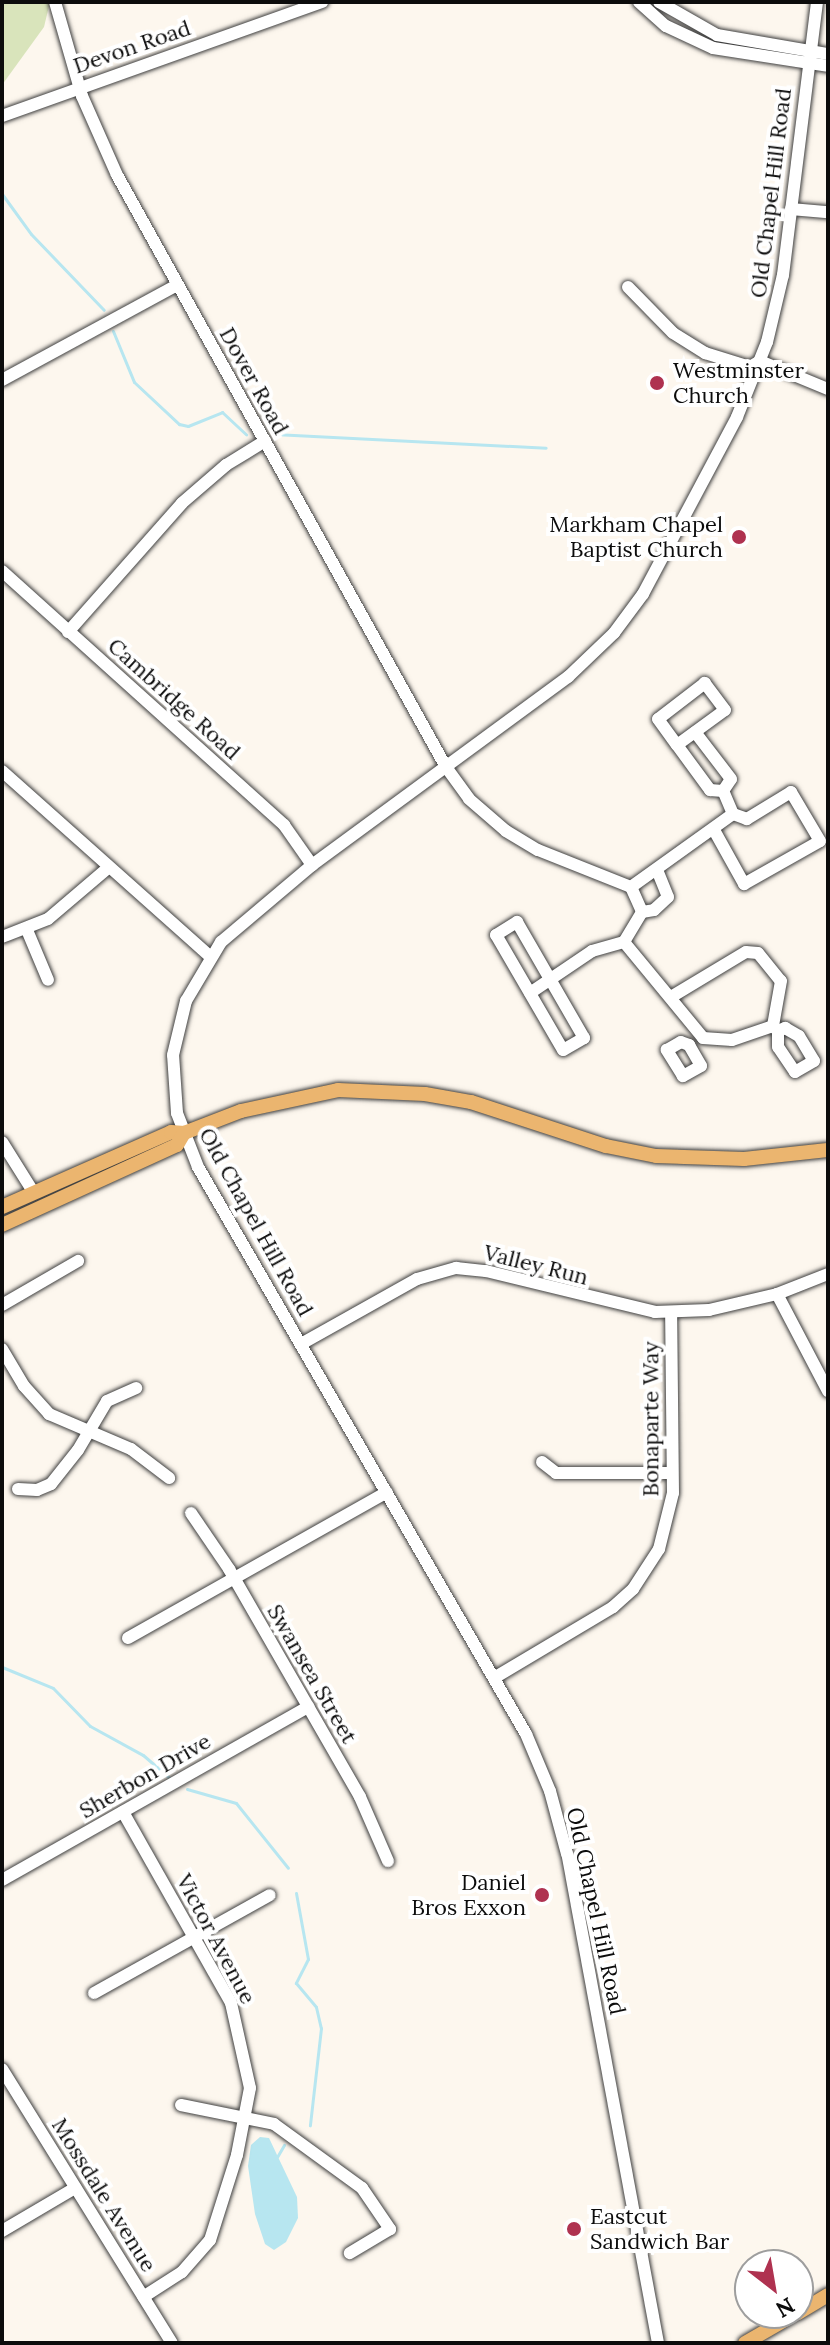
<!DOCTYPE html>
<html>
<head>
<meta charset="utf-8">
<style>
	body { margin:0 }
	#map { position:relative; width:830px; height:2345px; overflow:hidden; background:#fdf7ee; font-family:Lora,serif }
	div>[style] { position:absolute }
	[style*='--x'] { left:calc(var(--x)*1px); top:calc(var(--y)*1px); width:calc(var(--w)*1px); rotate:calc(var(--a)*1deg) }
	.green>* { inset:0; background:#d9e4bb }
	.water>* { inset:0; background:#b7e6f0 }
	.stream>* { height:3px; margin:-1.5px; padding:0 1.5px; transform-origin:1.5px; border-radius:1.5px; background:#b7e6f0 }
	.roads { filter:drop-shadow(0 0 2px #3f3f3f) drop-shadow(0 0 2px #3f3f3f) }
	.minor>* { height:12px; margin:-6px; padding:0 6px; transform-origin:6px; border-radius:6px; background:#fff }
	.major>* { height:14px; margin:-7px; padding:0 7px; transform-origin:7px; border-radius:7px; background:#ebb56f }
	.dots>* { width:22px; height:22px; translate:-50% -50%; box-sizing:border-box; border:4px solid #fff; border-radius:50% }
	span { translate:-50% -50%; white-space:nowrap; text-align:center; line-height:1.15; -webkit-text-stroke:8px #fff; paint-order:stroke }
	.street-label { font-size:22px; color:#0c0c0c }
	.poi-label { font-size:22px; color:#0c0c0c }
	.left { translate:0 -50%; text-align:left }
	.right { translate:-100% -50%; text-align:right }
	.frame { position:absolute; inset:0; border:4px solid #0c0c0c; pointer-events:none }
	.north { position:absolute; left:734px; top:2249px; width:80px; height:80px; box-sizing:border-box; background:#fff; border:2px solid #9e9e9e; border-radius:50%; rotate:149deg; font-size:22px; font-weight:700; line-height:32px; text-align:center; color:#0c0c0c }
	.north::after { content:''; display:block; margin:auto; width:28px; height:36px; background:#af3250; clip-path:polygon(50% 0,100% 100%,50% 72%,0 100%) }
</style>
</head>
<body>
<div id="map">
	<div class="green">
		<i style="clip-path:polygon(2px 2px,50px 2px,44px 27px,2px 85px)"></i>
	</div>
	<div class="water">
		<i style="clip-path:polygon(260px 2137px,269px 2138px,297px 2197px,298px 2218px,286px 2242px,274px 2250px,265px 2244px,255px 2214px,248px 2166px,251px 2145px)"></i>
	</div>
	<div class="stream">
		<i style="--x:2;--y:194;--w:49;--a:54.1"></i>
		<i style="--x:31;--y:234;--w:105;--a:46.2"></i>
		<i style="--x:113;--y:331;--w:55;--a:67.6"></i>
		<i style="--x:134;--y:382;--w:62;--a:43"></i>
		<i style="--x:179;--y:424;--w:9;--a:13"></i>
		<i style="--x:188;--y:426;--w:37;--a:-22"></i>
		<i style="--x:222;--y:412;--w:33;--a:43"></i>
		<i style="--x:274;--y:434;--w:272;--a:2.9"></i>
		<i style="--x:2;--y:1667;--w:55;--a:22.4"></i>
		<i style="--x:53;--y:1688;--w:53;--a:45.8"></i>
		<i style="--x:90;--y:1726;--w:60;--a:28.7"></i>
		<i style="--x:143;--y:1755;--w:35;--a:41"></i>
		<i style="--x:187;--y:1789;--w:51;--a:15.9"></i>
		<i style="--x:236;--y:1803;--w:83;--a:51.3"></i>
		<i style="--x:296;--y:1893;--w:67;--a:79.7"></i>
		<i style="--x:308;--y:1959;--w:27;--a:117"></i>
		<i style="--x:296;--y:1983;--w:31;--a:50"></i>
		<i style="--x:316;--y:2007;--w:22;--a:77"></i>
		<i style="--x:321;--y:2028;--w:98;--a:96.5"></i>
		<i style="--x:277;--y:2157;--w:14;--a:-60"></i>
	</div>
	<div class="roads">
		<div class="minor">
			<i style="--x:55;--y:2;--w:98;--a:74"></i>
			<i style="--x:82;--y:96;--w:86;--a:66.1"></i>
			<i style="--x:117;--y:175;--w:677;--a:60.94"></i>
			<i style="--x:446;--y:767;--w:39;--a:54"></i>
			<i style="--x:469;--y:799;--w:49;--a:40.9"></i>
			<i style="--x:506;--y:831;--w:37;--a:31"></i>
			<i style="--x:538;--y:850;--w:100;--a:21.7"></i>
			<i style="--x:631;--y:887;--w:27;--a:66"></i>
			<i style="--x:642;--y:912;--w:35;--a:121"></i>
			<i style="--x:639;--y:2;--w:36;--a:42"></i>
			<i style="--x:666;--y:26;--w:52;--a:25.1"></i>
			<i style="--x:713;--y:48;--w:116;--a:8.9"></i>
			<i style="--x:659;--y:2;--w:67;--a:29.6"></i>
			<i style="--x:717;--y:35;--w:113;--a:9.7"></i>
			<i style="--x:2;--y:116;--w:340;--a:-19.6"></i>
			<i style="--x:791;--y:209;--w:37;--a:5"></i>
			<i style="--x:628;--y:287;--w:64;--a:45.6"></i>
			<i style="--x:673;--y:333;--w:38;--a:32"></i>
			<i style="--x:705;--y:353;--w:47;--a:17.3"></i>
			<i style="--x:750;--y:367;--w:12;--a:-31"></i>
			<i style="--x:760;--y:361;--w:74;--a:22.4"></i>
			<i style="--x:2;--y:380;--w:199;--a:-28.5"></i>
			<i style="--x:2;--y:571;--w:380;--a:42"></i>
			<i style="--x:284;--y:825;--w:49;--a:55"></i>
			<i style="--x:68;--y:632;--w:172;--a:-48.5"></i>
			<i style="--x:182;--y:503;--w:58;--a:-40.8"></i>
			<i style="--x:226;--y:465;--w:46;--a:-31.6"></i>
			<i style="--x:677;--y:745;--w:59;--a:-36.1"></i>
			<i style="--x:725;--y:710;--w:34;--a:-127"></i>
			<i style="--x:705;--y:683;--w:59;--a:142.5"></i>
			<i style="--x:658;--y:719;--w:32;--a:54"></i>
			<i style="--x:677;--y:745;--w:56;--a:53.7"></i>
			<i style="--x:710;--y:790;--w:13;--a:4"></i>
			<i style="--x:723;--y:791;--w:14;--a:-56"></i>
			<i style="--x:731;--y:779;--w:59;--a:-127.5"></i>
			<i style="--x:2;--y:771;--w:278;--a:41.7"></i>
			<i style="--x:714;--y:830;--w:62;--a:60.9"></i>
			<i style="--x:744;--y:884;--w:87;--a:-29.5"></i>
			<i style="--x:820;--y:841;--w:57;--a:-120.6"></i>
			<i style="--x:791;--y:792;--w:52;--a:148.5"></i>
			<i style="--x:747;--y:819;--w:15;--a:-160"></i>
			<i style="--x:733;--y:814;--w:25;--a:-113"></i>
			<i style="--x:631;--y:887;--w:125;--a:-35.6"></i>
			<i style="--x:642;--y:912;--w:12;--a:-9"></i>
			<i style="--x:654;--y:910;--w:19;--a:-43"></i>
			<i style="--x:668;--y:897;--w:27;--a:-112"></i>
			<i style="--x:517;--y:922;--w:134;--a:60"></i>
			<i style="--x:584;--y:1038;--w:24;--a:150"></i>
			<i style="--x:563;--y:1050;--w:133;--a:-120.2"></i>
			<i style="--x:496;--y:935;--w:25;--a:-32"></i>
			<i style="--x:27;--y:930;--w:54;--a:67.2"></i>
			<i style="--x:2;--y:937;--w:49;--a:-21.4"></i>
			<i style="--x:48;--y:919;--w:80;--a:-40.4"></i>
			<i style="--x:624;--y:942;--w:124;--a:50.5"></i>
			<i style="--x:703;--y:1038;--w:29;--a:4"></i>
			<i style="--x:732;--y:1040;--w:43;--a:-18.9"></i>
			<i style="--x:773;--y:1026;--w:7;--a:45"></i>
			<i style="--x:530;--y:993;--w:75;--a:-34.1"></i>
			<i style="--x:592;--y:951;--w:33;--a:-16"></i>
			<i style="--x:671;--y:997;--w:87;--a:-31"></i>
			<i style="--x:746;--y:952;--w:12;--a:5"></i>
			<i style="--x:758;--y:953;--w:36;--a:51"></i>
			<i style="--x:781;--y:981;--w:46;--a:100.1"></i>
			<i style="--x:785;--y:1028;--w:16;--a:30"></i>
			<i style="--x:799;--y:1036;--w:29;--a:59"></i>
			<i style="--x:814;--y:1061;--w:22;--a:150"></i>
			<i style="--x:795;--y:1072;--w:30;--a:-124"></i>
			<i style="--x:778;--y:1047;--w:16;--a:-90"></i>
			<i style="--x:778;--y:1031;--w:8;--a:-23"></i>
			<i style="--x:681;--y:1042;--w:9;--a:21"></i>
			<i style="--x:689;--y:1045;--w:24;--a:60"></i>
			<i style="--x:701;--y:1066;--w:21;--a:151"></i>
			<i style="--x:683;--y:1076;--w:31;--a:-122"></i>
			<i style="--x:667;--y:1050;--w:16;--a:-30"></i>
			<i style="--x:2;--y:1142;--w:60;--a:57.9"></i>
			<i style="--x:828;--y:1274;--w:55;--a:158.6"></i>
			<i style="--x:777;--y:1294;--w:110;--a:62.3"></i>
			<i style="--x:2;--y:1305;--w:88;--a:-30.1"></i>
			<i style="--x:301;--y:1344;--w:133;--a:-29.3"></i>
			<i style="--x:417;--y:1279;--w:41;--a:-15.8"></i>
			<i style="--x:456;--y:1268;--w:30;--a:6"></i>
			<i style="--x:486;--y:1271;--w:174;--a:13.6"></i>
			<i style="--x:655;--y:1312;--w:54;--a:-2.1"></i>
			<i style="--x:709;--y:1310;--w:70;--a:-13.2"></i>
			<i style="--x:2;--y:1349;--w:43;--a:59.3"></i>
			<i style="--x:24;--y:1386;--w:38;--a:48"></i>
			<i style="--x:49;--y:1414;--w:89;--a:23.1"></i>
			<i style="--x:131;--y:1449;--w:48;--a:37.3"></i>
			<i style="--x:542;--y:1462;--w:18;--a:38"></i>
			<i style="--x:556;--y:1473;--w:116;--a:0"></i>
			<i style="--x:18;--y:1489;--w:19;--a:3"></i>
			<i style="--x:37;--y:1490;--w:15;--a:-23"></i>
			<i style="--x:51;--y:1484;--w:43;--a:-51.5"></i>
			<i style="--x:78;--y:1450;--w:57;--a:-59.4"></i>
			<i style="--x:107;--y:1401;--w:32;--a:-24"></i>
			<i style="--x:191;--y:1513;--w:68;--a:55.8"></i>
			<i style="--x:229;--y:1569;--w:263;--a:60.1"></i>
			<i style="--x:360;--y:1797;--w:70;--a:66.4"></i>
			<i style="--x:128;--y:1638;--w:297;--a:-29.4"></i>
			<i style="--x:494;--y:1678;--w:139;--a:-30.8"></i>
			<i style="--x:613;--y:1607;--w:27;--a:-42"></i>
			<i style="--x:633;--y:1589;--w:48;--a:-57"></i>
			<i style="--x:659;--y:1549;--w:58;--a:-76"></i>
			<i style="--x:673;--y:1493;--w:180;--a:-90.6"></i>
			<i style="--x:123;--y:1812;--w:219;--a:60.5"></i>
			<i style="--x:231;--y:2003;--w:87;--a:77.4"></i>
			<i style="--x:250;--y:2088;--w:68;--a:101"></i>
			<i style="--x:237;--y:2155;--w:89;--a:107.6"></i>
			<i style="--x:210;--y:2240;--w:43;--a:131.2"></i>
			<i style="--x:182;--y:2272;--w:46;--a:147.3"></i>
			<i style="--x:2;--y:1880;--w:352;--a:-29.5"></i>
			<i style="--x:94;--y:1993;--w:201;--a:-29.1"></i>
			<i style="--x:2;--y:2069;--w:322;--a:58.2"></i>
			<i style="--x:181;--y:2105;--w:95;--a:11.5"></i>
			<i style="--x:274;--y:2124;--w:109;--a:36"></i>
			<i style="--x:362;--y:2188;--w:50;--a:55.7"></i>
			<i style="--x:390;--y:2229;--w:47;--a:149"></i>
			<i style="--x:2;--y:2231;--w:85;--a:-30.5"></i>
			<i style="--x:658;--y:2343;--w:497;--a:-100.5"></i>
			<i style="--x:567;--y:1854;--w:65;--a:-105.1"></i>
			<i style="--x:550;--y:1791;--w:62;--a:-112.8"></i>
			<i style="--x:526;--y:1734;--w:655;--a:-120.05"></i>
			<i style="--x:198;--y:1167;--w:58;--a:-111.3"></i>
			<i style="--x:177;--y:1113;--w:58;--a:-93.9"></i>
			<i style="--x:173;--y:1055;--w:56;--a:-76.5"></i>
			<i style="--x:186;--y:1001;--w:69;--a:-59.3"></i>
			<i style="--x:221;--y:942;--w:119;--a:-40.2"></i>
			<i style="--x:312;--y:865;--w:318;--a:-36.3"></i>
			<i style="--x:568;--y:677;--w:64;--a:-43.7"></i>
			<i style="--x:614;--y:633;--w:49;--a:-53.4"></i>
			<i style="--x:643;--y:594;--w:200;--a:-62"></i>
			<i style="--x:737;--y:417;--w:81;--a:-68.2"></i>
			<i style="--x:767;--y:342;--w:69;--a:-76.6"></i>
			<i style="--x:783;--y:275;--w:275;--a:-82.9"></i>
		</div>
		<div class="major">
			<i style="--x:2;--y:1207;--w:185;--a:-23.9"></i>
			<i style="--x:171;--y:1132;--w:13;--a:4"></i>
			<i style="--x:184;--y:1133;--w:61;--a:-21.1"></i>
			<i style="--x:241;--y:1111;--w:99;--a:-12.2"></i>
			<i style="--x:338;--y:1090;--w:87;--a:2.6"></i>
			<i style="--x:425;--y:1094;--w:47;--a:9.9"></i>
			<i style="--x:471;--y:1102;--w:142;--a:18.1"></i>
			<i style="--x:606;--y:1146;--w:51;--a:11.3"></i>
			<i style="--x:656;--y:1156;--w:88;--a:2"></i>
			<i style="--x:744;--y:1159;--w:84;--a:-6.1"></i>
			<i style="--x:2;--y:1225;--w:192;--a:-24.6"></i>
			<i style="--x:177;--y:1145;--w:14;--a:-60"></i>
			<i style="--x:798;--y:2313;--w:35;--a:-31"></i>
			<i style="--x:745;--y:2343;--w:60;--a:-30"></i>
		</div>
	</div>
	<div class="dots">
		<i style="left:657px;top:383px;background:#af3250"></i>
		<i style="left:739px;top:537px;background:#af3250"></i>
		<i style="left:542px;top:1895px;background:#af3250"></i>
		<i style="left:574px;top:2229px;background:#af3250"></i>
	</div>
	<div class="street-label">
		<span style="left:132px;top:47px;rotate:-19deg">Devon Road</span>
		<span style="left:771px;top:193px;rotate:-83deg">Old Chapel Hill Road</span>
		<span style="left:254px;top:381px;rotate:61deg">Dover Road</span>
		<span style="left:174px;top:699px;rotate:42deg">Cambridge Road</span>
		<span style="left:256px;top:1222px;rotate:61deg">Old Chapel Hill Road</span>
		<span style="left:536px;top:1265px;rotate:14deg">Valley Run</span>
		<span style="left:651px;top:1419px;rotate:-90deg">Bonaparte Way</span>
		<span style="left:312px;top:1674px;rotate:60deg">Swansea Street</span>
		<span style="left:145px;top:1776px;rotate:-30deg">Sherbon Drive</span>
		<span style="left:596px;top:1911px;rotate:78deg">Old Chapel Hill Road</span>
		<span style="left:216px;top:1939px;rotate:62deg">Victor Avenue</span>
		<span style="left:104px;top:2195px;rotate:58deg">Mossdale Avenue</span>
	</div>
	<div class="poi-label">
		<span class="left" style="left:673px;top:383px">Westminster<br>Church</span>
		<span class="right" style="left:723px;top:537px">Markham Chapel<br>Baptist Church</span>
		<span class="right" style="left:526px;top:1895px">Daniel<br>Bros Exxon</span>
		<span class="left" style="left:590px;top:2229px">Eastcut<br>Sandwich Bar</span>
	</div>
	<div class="frame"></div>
	<div class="north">N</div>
</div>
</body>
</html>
